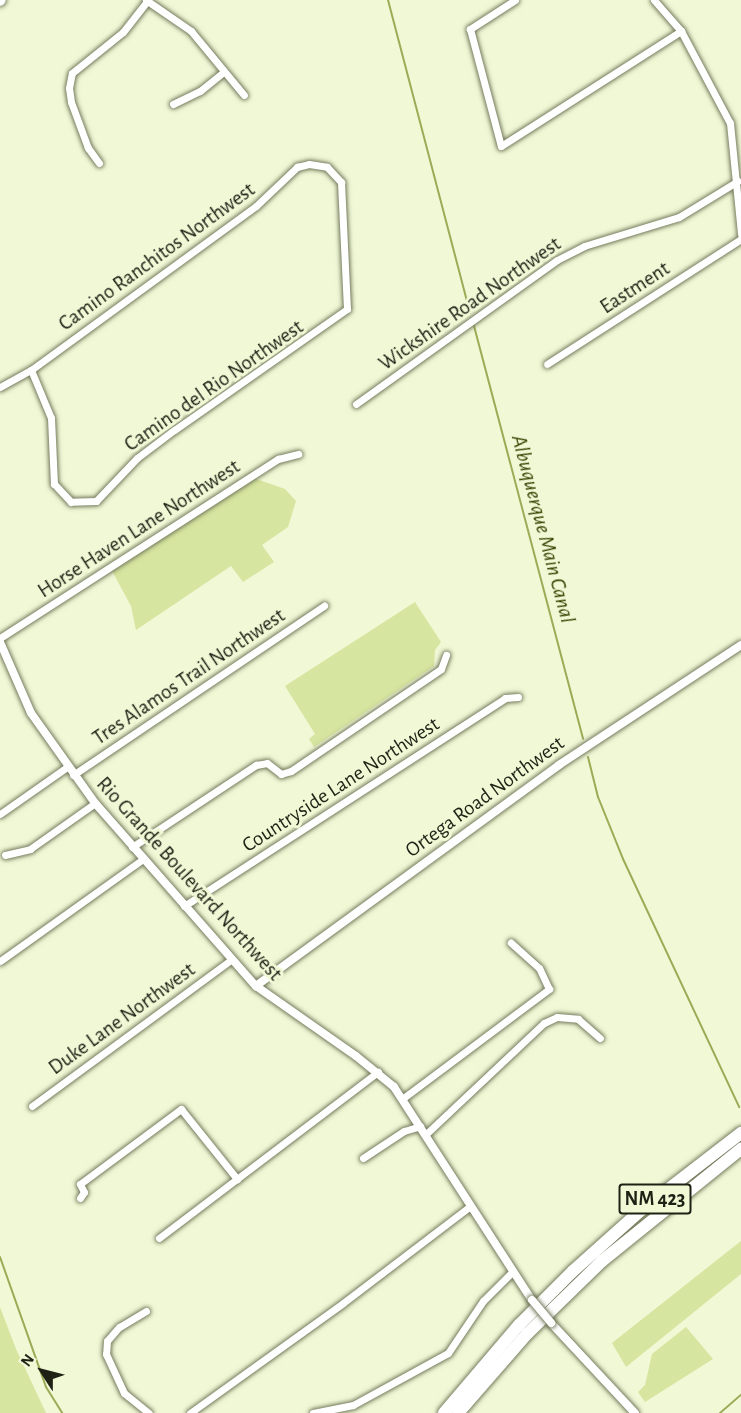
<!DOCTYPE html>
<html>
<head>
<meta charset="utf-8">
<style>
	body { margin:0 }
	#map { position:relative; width:741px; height:1413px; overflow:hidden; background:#f0f8d6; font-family:"Alegreya Sans",sans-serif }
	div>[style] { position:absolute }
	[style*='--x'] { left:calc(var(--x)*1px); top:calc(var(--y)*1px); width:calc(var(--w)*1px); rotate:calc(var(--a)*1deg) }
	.green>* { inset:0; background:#d6e59f }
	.stream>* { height:2px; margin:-1px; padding:0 1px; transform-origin:1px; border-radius:1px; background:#9bab56 }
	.roads { filter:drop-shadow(0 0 2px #767c5e) drop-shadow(0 0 2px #767c5e) }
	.minor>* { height:7px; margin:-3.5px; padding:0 3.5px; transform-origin:3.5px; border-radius:3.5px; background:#fff }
	.tertiary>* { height:8px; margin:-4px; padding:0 4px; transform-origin:4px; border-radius:4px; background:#fff }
	.primary>* { height:10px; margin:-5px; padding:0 5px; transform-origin:5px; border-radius:5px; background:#fff }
	.motorway>* { height:12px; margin:-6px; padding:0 6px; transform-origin:6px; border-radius:6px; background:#fff }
	.bridges { filter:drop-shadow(0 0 2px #767c5e) drop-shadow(0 0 2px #767c5e) }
	.tertiary-bridge>* { height:8px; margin:-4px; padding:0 4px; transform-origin:4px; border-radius:4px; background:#fff }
	span { translate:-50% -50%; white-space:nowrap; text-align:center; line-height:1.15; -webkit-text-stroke:6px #f0f8d6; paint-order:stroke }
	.shield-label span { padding:2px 4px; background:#f0f8d6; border:2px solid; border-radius:4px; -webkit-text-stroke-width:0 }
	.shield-label { font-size:20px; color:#1f2115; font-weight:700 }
	.street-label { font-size:21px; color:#1f2115 }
	.water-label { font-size:22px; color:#394300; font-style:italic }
	.north { position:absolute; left:12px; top:1341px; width:60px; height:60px; -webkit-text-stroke:4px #f0f8d6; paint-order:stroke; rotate:306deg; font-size:16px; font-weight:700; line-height:24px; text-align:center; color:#1f2115 }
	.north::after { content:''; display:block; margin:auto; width:21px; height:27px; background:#1f2115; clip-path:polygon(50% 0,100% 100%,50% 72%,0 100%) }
</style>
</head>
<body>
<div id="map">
	<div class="green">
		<i style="clip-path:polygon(253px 478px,285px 489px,296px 501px,288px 527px,262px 545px,274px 562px,243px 582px,231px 566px,136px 630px,131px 606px,111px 569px,150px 547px,149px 543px)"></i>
		<i style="clip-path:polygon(415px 602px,441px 642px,435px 650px,434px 666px,314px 747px,309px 739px,315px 734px,285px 686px)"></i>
		<i style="clip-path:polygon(741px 1241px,741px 1274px,626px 1367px,612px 1343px)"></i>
		<i style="clip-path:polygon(0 1307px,16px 1349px,46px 1413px,0 1413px)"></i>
		<i style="clip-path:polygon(686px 1327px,713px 1359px,645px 1402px,638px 1392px,645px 1385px,652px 1354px)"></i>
	</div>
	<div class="stream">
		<i style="--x:388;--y:0;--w:324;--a:75.3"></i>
		<i style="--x:474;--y:326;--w:427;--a:75.2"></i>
		<i style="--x:588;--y:757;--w:41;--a:76"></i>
		<i style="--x:598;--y:797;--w:67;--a:68"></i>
		<i style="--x:623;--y:859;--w:274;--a:64.9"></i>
		<i style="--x:0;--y:1257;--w:138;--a:70.5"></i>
		<i style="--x:46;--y:1387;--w:31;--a:58"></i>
		<i style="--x:720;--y:1413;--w:28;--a:-41"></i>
	</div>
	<div class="roads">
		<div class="minor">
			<i style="--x:146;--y:0;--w:55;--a:34.6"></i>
			<i style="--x:191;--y:31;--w:83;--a:50.4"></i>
			<i style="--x:515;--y:0;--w:54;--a:147.2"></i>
			<i style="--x:470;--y:29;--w:121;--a:75.2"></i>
			<i style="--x:501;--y:146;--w:214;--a:-32.6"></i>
			<i style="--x:654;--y:0;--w:41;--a:48.9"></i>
			<i style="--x:681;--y:31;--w:104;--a:62"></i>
			<i style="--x:730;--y:123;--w:112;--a:84.3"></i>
			<i style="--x:173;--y:104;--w:30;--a:-26"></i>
			<i style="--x:200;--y:91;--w:28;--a:-39"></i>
			<i style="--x:99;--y:163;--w:19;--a:-126"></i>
			<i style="--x:88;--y:148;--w:49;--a:-110.3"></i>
			<i style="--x:71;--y:102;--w:14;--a:-98"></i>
			<i style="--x:69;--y:88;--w:15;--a:-79"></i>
			<i style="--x:72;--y:73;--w:65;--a:-38.8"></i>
			<i style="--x:123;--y:32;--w:39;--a:-52"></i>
			<i style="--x:547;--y:364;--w:231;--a:-32.8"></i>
			<i style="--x:0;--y:387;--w:35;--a:-29"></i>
			<i style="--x:31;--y:370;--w:278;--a:-36.1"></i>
			<i style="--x:256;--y:206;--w:57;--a:-43.6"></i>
			<i style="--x:297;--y:167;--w:12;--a:-14"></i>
			<i style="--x:309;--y:164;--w:18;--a:9"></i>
			<i style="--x:327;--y:167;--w:21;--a:47"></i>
			<i style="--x:341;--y:182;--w:127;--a:87.3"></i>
			<i style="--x:347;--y:309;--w:211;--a:145"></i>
			<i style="--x:174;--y:430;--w:46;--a:142.9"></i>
			<i style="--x:137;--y:458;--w:59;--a:133.6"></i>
			<i style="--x:96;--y:501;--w:25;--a:178"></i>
			<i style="--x:71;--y:502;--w:25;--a:-133"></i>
			<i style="--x:54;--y:484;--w:66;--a:-92.6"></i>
			<i style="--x:51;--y:418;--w:52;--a:-112.6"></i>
			<i style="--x:356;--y:404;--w:247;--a:-35.6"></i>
			<i style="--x:557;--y:260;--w:30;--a:-27"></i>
			<i style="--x:584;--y:246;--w:99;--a:-17"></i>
			<i style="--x:679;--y:217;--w:69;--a:-31.4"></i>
			<i style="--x:0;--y:638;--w:331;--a:-32.8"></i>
			<i style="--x:278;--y:459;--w:21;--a:-14"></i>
			<i style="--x:73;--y:775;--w:303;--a:-34"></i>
			<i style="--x:0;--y:814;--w:82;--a:-35"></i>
			<i style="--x:132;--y:847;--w:149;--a:-33.5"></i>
			<i style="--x:256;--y:765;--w:11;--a:-10"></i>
			<i style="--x:267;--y:763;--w:18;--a:38"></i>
			<i style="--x:281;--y:774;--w:10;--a:-17"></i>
			<i style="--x:291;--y:771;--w:181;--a:-34.2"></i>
			<i style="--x:441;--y:669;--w:15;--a:-70"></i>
			<i style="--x:5;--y:855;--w:26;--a:-13"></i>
			<i style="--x:30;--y:849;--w:80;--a:-35.3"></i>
			<i style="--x:184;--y:906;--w:382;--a:-32.9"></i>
			<i style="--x:505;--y:698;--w:13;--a:-4"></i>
			<i style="--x:0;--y:961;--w:176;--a:-35.5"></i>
			<i style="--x:402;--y:1099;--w:184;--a:-36.8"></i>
			<i style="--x:549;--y:989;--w:23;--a:-115"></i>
			<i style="--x:539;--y:968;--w:38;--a:-138"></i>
			<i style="--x:32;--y:1106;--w:247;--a:-36.3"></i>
			<i style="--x:425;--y:1135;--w:163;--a:-43.3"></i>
			<i style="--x:544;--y:1023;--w:14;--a:-25"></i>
			<i style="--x:557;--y:1017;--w:21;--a:5"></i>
			<i style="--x:578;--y:1019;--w:29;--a:41"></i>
			<i style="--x:363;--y:1158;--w:49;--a:-33.4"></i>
			<i style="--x:404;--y:1131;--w:17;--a:-17"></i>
			<i style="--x:80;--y:1198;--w:7;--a:-56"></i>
			<i style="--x:84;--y:1192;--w:9;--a:-117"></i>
			<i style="--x:80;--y:1184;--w:126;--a:-36.6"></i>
			<i style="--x:181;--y:1109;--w:90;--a:51.3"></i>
			<i style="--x:159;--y:1238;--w:275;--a:-37.2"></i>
			<i style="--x:146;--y:1311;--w:31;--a:149"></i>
			<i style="--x:119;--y:1327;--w:18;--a:131"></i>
			<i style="--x:107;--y:1341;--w:13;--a:94"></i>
			<i style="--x:106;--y:1354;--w:43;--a:65.2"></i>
			<i style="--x:124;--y:1393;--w:32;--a:39"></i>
			<i style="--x:190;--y:1413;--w:188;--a:-35.7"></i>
			<i style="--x:343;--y:1303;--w:158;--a:-37.3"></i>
			<i style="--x:313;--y:1413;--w:41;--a:-11.3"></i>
			<i style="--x:353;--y:1405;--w:108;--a:-28.7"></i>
			<i style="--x:448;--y:1353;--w:63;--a:-56.1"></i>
			<i style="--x:483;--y:1301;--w:40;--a:-45"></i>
		</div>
		<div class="tertiary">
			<i style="--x:0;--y:642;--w:77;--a:66.4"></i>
			<i style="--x:31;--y:713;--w:110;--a:54.6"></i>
			<i style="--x:95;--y:803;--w:244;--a:48.7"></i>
			<i style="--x:256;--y:986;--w:122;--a:35"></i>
			<i style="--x:356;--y:1056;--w:49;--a:39.2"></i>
			<i style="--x:394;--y:1087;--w:254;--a:57.1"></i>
			<i style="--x:256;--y:986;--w:375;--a:-36.1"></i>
			<i style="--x:559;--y:765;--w:218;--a:-33.4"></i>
			<i style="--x:551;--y:1323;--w:123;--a:47"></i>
		</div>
		<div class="primary">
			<i style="--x:0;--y:1;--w:1;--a:-45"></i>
		</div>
		<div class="motorway">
			<i style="--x:444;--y:1413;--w:116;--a:-49.6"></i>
			<i style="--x:519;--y:1325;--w:76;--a:-45"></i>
			<i style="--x:573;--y:1271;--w:90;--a:-41.8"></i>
			<i style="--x:640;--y:1211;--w:128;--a:-37.7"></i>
			<i style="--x:458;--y:1413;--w:105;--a:-48.9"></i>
			<i style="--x:527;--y:1334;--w:105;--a:-44.2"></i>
			<i style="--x:602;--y:1261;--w:179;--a:-38.9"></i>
		</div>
	</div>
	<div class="bridges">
		<div class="tertiary-bridge">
			<i style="--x:532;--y:1300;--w:30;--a:50"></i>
		</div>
	</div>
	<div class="shield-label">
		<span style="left:655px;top:1199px">NM 423</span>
	</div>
	<div class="street-label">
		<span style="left:157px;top:257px;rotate:-36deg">Camino Ranchitos Northwest</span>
		<span style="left:635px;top:288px;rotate:-33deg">Eastment</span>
		<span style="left:470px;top:304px;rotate:-35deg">Wickshire Road Northwest</span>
		<span style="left:214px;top:386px;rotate:-35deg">Camino del Rio Northwest</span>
		<span style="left:139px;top:529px;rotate:-33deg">Horse Haven Lane Northwest</span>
		<span style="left:189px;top:677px;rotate:-34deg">Tres Alamos Trail Northwest</span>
		<span style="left:341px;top:785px;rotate:-33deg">Countryside Lane Northwest</span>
		<span style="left:485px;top:797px;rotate:-36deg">Ortega Road Northwest</span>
		<span style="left:189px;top:879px;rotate:48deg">Rio Grande Boulevard Northwest</span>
		<span style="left:122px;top:1019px;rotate:-36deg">Duke Lane Northwest</span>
	</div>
	<div class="water-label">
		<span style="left:543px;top:529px;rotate:75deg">Albuquerque Main Canal</span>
	</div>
	<div class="north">N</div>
</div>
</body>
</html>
